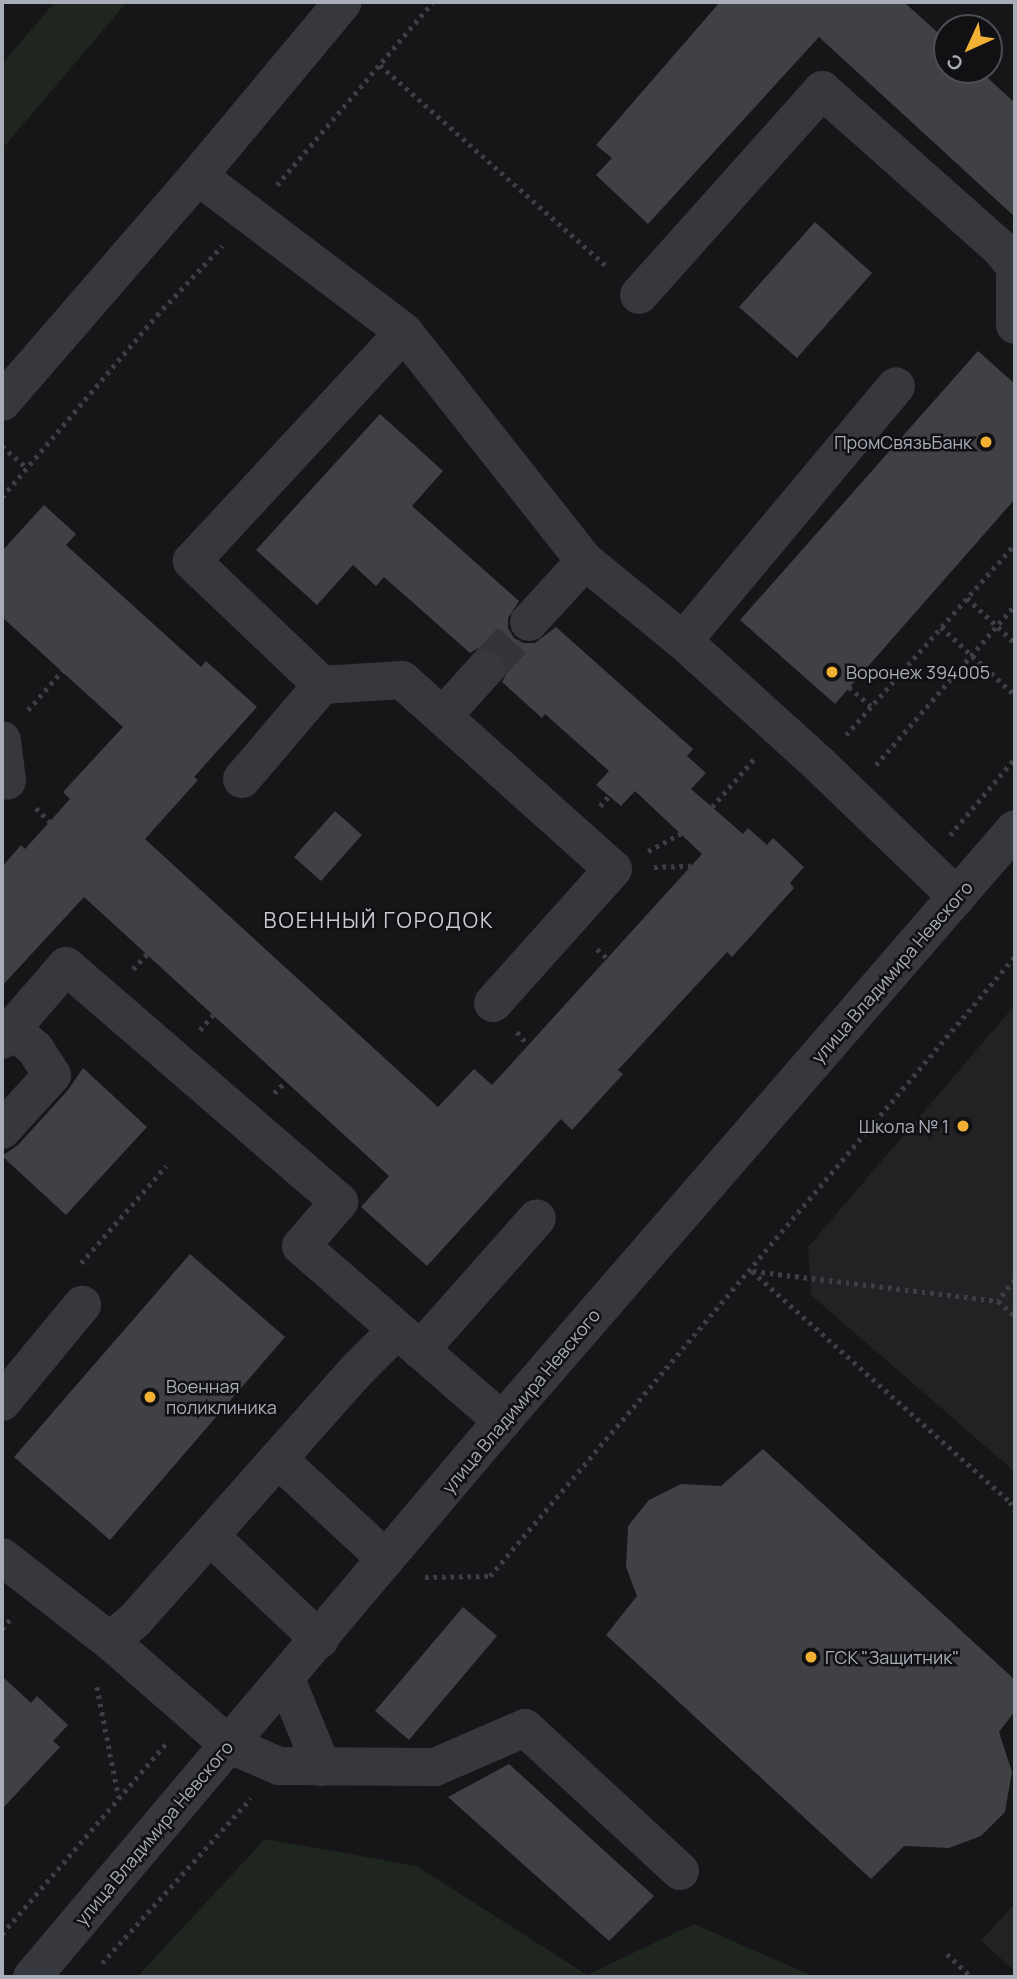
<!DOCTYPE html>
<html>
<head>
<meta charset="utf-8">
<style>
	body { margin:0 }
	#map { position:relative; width:1017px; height:1979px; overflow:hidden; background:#161618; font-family:Manrope,sans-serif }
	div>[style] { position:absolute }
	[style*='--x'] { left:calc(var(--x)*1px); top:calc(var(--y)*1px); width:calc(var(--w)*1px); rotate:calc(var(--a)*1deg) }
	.built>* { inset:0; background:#222225 }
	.green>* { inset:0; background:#1e261f }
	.building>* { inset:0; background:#404145 }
	.minor-tunnel>* { height:38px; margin-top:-19px; transform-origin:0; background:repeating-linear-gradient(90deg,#333438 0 38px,transparent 0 57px) }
	.path>* { height:4.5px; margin-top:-2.25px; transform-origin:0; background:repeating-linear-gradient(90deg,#3d3f44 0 3.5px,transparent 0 8.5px) }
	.minor>* { height:38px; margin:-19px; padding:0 19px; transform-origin:19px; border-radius:19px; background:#37383d }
	.dots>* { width:19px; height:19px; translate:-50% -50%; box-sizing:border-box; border:4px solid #111113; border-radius:50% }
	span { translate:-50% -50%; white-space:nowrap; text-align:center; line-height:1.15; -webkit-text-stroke:5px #111113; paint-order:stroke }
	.poi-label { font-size:18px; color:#a8adb8 }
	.right { translate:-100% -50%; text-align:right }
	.left { translate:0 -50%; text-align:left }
	.street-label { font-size:18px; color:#a8adb8 }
	.quarter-label { font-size:21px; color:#c9ccd4; letter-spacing:2px }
	.frame { position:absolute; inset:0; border:4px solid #a8adb8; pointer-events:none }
	.north { position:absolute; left:933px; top:14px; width:70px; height:70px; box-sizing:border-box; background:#111113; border:2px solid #4d4f55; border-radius:50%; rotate:225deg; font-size:19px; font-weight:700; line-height:28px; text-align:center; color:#a8adb8 }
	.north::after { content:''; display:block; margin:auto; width:24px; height:32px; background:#f2b134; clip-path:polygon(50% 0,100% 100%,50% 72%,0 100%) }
</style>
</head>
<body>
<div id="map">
	<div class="built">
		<i style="clip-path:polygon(1015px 1005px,1015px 1472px,811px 1295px,808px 1247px)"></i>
		<i style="clip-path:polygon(1015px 1903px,1015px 1971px,981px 1941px)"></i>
	</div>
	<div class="green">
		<i style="clip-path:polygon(55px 2px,127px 2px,2px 149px,2px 64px)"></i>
		<i style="clip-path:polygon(265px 1839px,417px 1866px,587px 1975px,694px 1924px,815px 1977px,137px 1977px)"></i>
	</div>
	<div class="building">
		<i style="clip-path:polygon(720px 2px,904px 2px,947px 41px,947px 70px,979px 70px,1015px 103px,1015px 217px,819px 37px,648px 224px,596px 175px,612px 158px,596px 145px)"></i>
		<i style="clip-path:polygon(815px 222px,872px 273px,797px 358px,739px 307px)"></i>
		<i style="clip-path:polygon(978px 351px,1015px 384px,1015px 499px,835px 704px,740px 620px)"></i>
		<i style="clip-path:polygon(380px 414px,443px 471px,412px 506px,519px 601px,508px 618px,508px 628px,514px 638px,524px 643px,535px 643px,556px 627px,693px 749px,687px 756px,706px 773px,691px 789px,743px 834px,748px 828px,767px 845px,773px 838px,804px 867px,790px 883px,794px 888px,732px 957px,727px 952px,618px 1070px,623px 1074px,572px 1130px,561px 1119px,427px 1266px,361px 1207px,389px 1176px,84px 897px,2px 986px,2px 867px,21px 845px,25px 849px,70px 799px,63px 792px,123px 727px,2px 617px,2px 551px,44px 505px,76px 534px,66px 545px,201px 667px,206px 661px,257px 707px,194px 777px,198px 780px,145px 839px,438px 1107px,474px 1069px,492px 1085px,702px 854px,635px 791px,621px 806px,596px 785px,609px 771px,545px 714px,542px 718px,502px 682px,507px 673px,507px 662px,500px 651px,490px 647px,480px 647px,470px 653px,384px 577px,376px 586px,353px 565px,317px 605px,256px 550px)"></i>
		<i style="clip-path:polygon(335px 811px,362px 835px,321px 881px,294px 857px)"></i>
		<i style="clip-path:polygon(83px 1068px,147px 1127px,66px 1215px,2px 1156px,18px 1145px,68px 1090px)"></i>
		<i style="clip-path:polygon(190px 1254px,285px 1337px,110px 1540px,14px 1457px)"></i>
		<i style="clip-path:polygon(763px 1449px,1015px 1680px,1015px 1711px,999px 1732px,1012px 1772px,1005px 1812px,981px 1836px,949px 1848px,904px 1846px,871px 1879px,606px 1635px,637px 1596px,626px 1567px,628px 1526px,649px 1500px,681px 1484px,721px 1486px)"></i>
		<i style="clip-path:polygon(463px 1607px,497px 1636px,409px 1740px,375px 1711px)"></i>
		<i style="clip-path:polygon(2px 1676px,31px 1703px,37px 1696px,68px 1725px,53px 1741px,60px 1747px,2px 1809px)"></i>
		<i style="clip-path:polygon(509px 1764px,654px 1896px,609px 1941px,448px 1797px)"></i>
	</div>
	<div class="minor-tunnel">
		<i style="--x:486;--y:668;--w:63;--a:-46.9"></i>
	</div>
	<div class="path">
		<i style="--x:380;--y:65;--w:306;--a:41.6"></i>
		<i style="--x:277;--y:185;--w:240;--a:-49.6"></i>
		<i style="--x:2;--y:446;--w:33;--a:41"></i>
		<i style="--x:2;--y:497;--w:239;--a:-49.6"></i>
		<i style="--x:157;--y:315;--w:95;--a:-46.7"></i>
		<i style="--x:967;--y:598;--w:66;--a:43.2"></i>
		<i style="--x:941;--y:627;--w:100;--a:42.6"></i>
		<i style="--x:849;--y:687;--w:29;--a:41"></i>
		<i style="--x:28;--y:710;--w:52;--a:-48.9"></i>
		<i style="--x:846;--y:735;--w:255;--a:-48.5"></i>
		<i style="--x:876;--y:765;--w:212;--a:-49"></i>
		<i style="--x:600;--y:806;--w:13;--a:-48"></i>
		<i style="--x:712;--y:807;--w:64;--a:-48.8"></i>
		<i style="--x:36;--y:808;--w:20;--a:45"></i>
		<i style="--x:950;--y:835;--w:101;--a:-49.8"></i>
		<i style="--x:648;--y:851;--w:49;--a:-28.1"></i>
		<i style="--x:654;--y:867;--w:37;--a:-2"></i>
		<i style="--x:597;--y:949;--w:13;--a:42"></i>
		<i style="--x:133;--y:969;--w:21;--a:-47"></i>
		<i style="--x:200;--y:1030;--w:20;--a:-49"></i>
		<i style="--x:517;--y:1032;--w:17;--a:50"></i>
		<i style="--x:274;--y:1093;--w:17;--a:-45"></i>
		<i style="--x:81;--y:1263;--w:129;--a:-48.8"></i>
		<i style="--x:752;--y:1271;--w:346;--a:41.8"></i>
		<i style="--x:1010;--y:1502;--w:10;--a:61"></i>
		<i style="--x:753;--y:1271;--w:247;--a:7"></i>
		<i style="--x:1015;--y:1280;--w:27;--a:129"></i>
		<i style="--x:998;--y:1301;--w:23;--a:41"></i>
		<i style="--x:425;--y:1577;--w:65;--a:-0.9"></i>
		<i style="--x:490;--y:1576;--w:812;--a:-49.74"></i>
		<i style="--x:2;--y:1629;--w:17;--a:-50"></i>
		<i style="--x:97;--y:1687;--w:113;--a:78.8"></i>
		<i style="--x:2;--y:1934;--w:252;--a:-49.3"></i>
		<i style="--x:947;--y:1954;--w:34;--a:43"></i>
		<i style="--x:102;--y:1963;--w:222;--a:-47.9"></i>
	</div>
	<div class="minor">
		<i style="--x:198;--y:176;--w:258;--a:37.1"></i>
		<i style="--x:404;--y:332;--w:292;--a:51.7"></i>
		<i style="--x:585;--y:561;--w:127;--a:39.2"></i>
		<i style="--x:683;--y:641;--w:185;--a:42.1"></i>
		<i style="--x:820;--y:765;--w:190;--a:43.9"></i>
		<i style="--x:639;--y:295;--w:275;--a:-48.2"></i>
		<i style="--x:822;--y:90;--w:235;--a:41.6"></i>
		<i style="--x:998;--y:246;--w:26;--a:50"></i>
		<i style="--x:1015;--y:266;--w:59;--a:90"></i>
		<i style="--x:2;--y:402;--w:299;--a:-49.1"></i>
		<i style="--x:198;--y:176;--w:226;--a:-50.2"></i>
		<i style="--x:529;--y:622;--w:83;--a:-47.4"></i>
		<i style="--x:683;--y:641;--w:332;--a:-50.1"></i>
		<i style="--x:322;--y:685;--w:180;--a:-136.4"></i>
		<i style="--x:192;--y:561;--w:312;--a:-47.2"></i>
		<i style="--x:443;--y:716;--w:64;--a:-48.1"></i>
		<i style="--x:2;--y:740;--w:41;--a:83"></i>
		<i style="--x:242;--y:779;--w:123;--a:-49.6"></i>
		<i style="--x:322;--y:685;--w:80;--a:-3.6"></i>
		<i style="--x:402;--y:680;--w:283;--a:41.9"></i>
		<i style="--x:613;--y:869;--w:180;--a:131.8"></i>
		<i style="--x:2;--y:1040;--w:98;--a:-49.1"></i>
		<i style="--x:66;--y:966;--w:361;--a:40.8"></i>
		<i style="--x:339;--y:1202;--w:58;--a:130.8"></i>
		<i style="--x:301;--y:1246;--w:267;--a:41"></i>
		<i style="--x:2;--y:1130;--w:74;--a:-47.7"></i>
		<i style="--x:52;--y:1075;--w:31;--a:-123"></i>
		<i style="--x:35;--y:1049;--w:31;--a:-138"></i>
		<i style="--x:420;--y:1350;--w:176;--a:-48.4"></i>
		<i style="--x:2;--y:1402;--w:126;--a:-50.5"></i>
		<i style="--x:278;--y:1459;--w:147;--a:42.8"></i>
		<i style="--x:210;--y:1536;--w:151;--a:43.4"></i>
		<i style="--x:2;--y:1557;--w:137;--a:37.9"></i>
		<i style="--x:110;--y:1641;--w:157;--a:41.1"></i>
		<i style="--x:228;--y:1744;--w:56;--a:23.3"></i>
		<i style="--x:279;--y:1766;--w:156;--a:0.4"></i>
		<i style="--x:435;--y:1767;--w:98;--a:-23.4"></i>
		<i style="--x:525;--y:1728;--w:211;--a:42.7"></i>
		<i style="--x:110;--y:1641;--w:33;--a:-40"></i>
		<i style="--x:135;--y:1620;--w:332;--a:-48.4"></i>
		<i style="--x:355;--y:1372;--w:59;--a:-45"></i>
		<i style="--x:286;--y:1679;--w:95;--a:67.8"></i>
		<i style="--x:32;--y:1977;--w:728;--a:-49.79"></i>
		<i style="--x:502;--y:1421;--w:783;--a:-49.09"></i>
	</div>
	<div class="dots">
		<i style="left:986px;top:442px;background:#f2b134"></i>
		<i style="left:832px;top:672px;background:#f2b134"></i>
		<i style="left:963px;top:1126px;background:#f2b134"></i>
		<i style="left:150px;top:1397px;background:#f2b134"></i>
		<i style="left:811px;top:1657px;background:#f2b134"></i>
	</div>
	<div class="poi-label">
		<span class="right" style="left:972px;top:442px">ПромСвязьБанк</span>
		<span class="left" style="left:846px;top:672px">Воронеж 394005</span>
		<span class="right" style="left:949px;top:1126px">Школа № 1</span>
		<span class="left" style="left:166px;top:1397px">Военная<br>поликлиника</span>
		<span class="left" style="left:825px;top:1657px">ГСК "Защитник"</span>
	</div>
	<div class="street-label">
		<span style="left:892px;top:972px;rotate:-49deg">улица Владимира Невского</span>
		<span style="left:521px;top:1401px;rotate:-50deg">улица Владимира Невского</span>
		<span style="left:154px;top:1833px;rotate:-50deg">улица Владимира Невского</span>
	</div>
	<div class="quarter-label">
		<span style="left:379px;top:920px">ВОЕННЫЙ ГОРОДОК</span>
	</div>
	<div class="frame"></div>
	<div class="north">С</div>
</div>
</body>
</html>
